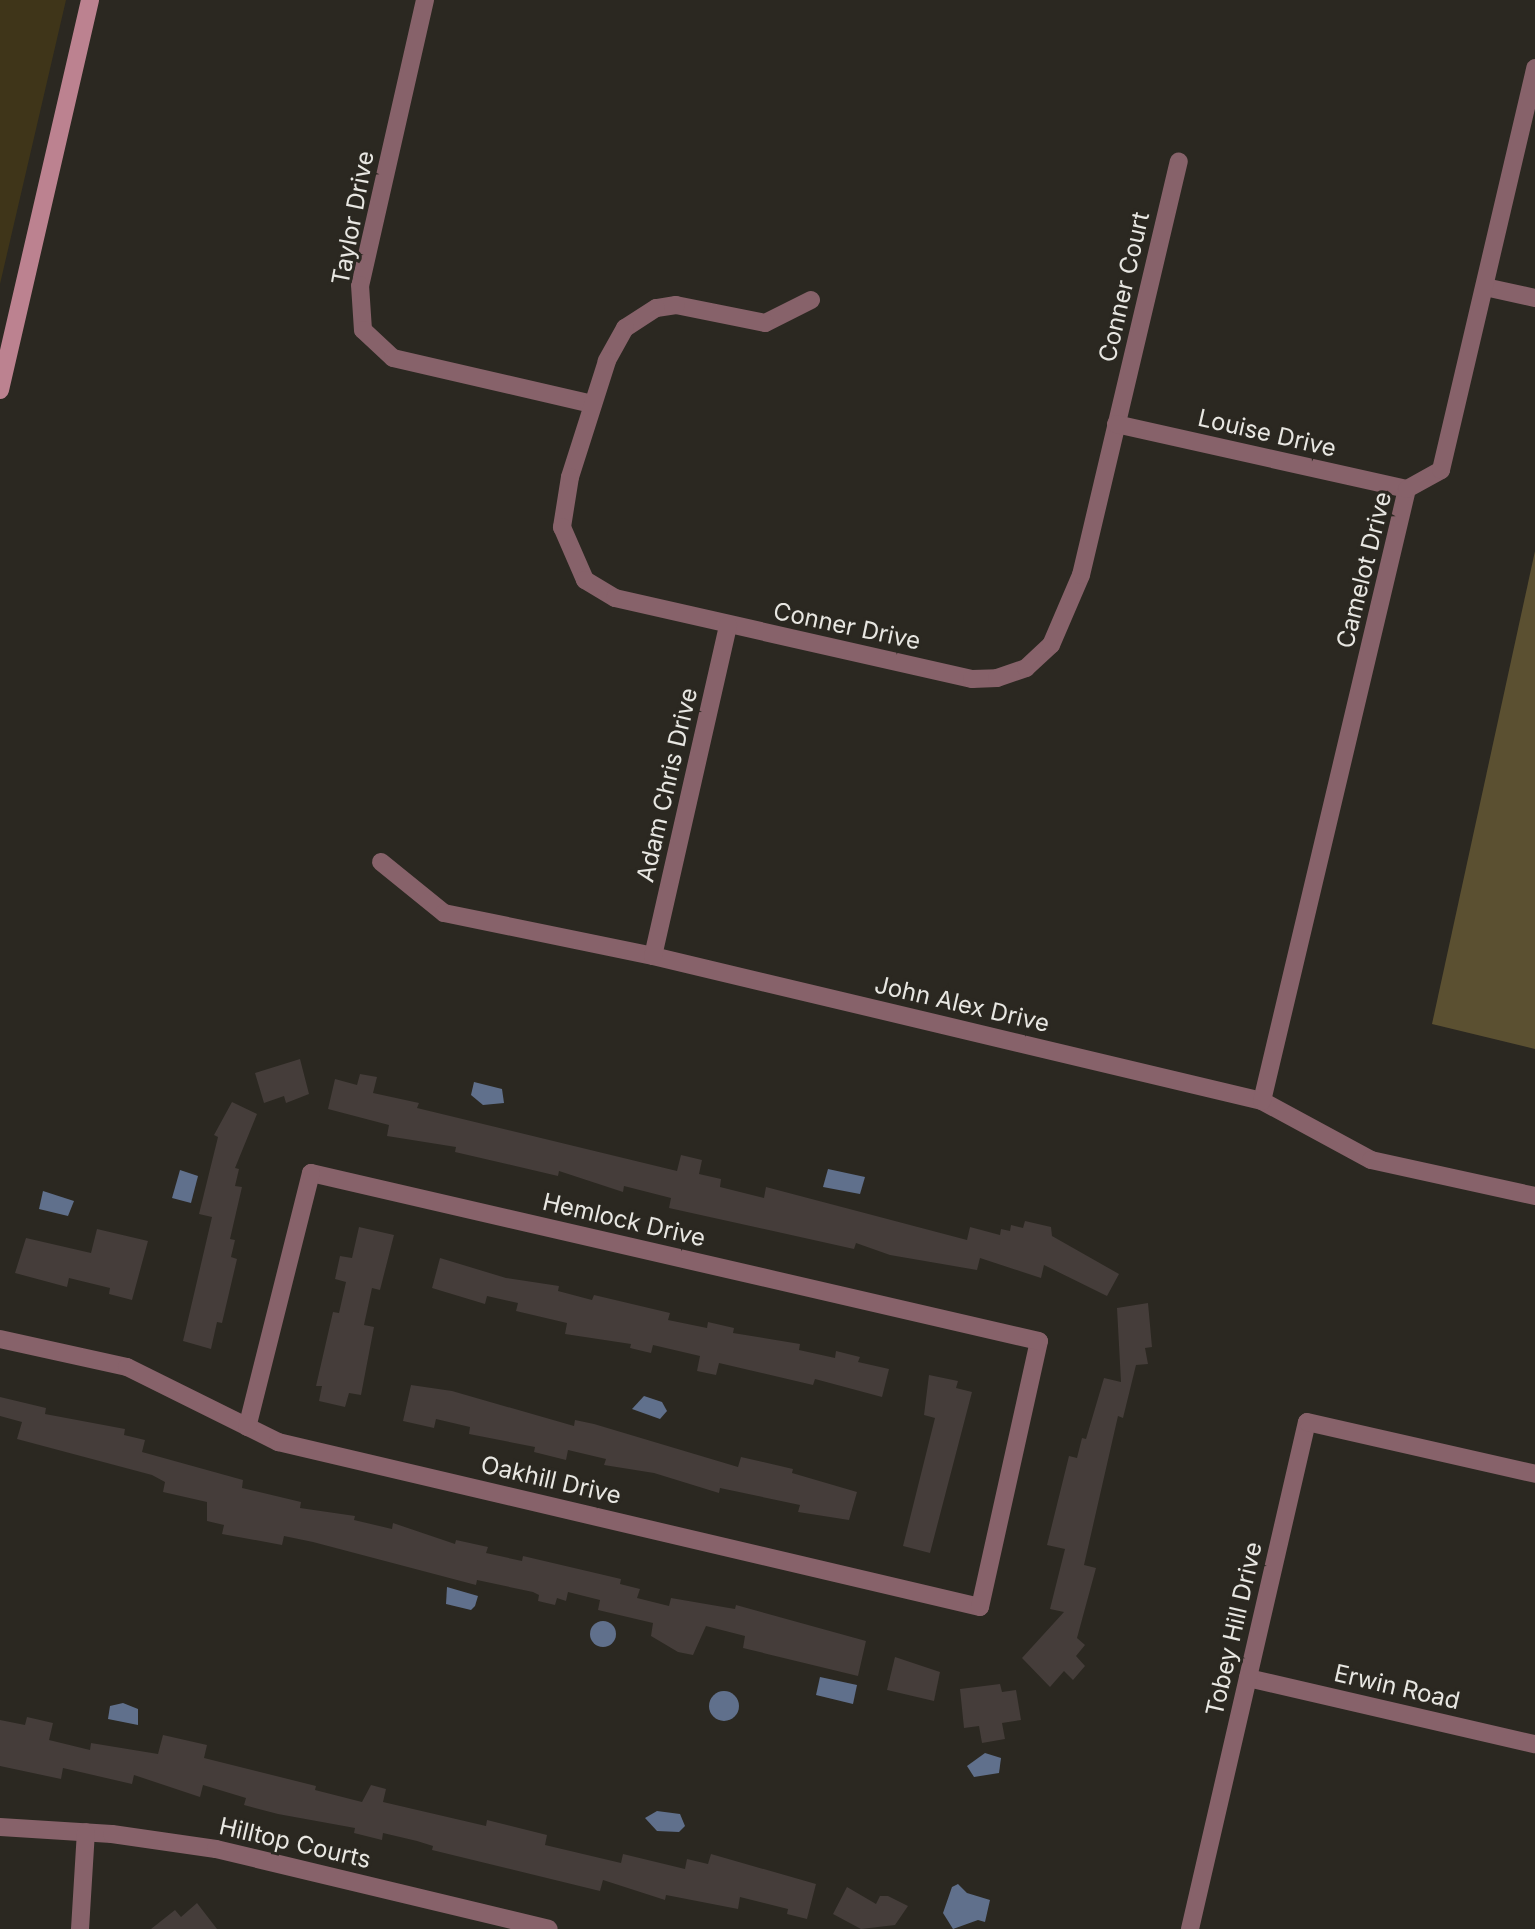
<!DOCTYPE html>
<html>
<head>
<meta charset="utf-8">
<style>
	body { margin:0 }
	#map { position:relative; width:1535px; height:1929px; overflow:hidden; background:#2b2821; font-family:Inter,sans-serif }
	div>[style] { position:absolute }
	[style*='--x'] { left:calc(var(--x)*1px); top:calc(var(--y)*1px); width:calc(var(--w)*1px); rotate:calc(var(--a)*1deg) }
	.green>* { inset:0; background:#3f3519 }
	.forest>* { inset:0; background:#5b5031 }
	.water>* { inset:0; background:#60708c }
	.round { border-radius:50% }
	.building>* { inset:0; background:#453d3a }
	.street>* { height:18px; margin:-9px; padding:0 9px; transform-origin:9px; border-radius:9px; background:#87626a }
	.secondary>* { height:18px; margin:-9px; padding:0 9px; transform-origin:9px; border-radius:9px; background:#bc8290 }
	span { translate:-50% -50%; white-space:nowrap; text-align:center; line-height:1.15; -webkit-text-stroke:6px #2b2821; paint-order:stroke }
	.street-label { font-size:24px; color:#e8e7e2 }
</style>
</head>
<body>
<div id="map">
	<div class="green">
		<i style="clip-path:polygon(0 0,66px 0,0 284px)"></i>
	</div>
	<div class="forest">
		<i style="clip-path:polygon(1535px 551px,1535px 1049px,1432px 1024px)"></i>
	</div>
	<div class="water">
		<i style="clip-path:polygon(474px 1082px,502px 1089px,504px 1103px,483px 1105px,471px 1095px)"></i>
		<i style="clip-path:polygon(828px 1169px,865px 1177px,860px 1194px,823px 1187px)"></i>
		<i style="clip-path:polygon(180px 1170px,198px 1176px,191px 1203px,172px 1198px)"></i>
		<i style="clip-path:polygon(43px 1191px,74px 1201px,68px 1216px,39px 1209px)"></i>
		<i style="clip-path:polygon(644px 1396px,662px 1402px,667px 1411px,660px 1419px,632px 1409px)"></i>
		<i style="clip-path:polygon(447px 1587px,478px 1596px,475px 1606px,471px 1610px,446px 1604px)"></i>
		<i class="round" style="left:590px;top:1621px;width:26px;height:26px"></i>
		<i style="clip-path:polygon(820px 1677px,857px 1685px,853px 1704px,816px 1695px)"></i>
		<i class="round" style="left:709px;top:1691px;width:30px;height:30px"></i>
		<i style="clip-path:polygon(123px 1703px,138px 1709px,138px 1725px,108px 1719px,110px 1706px)"></i>
		<i style="clip-path:polygon(985px 1753px,1001px 1758px,999px 1773px,974px 1777px,967px 1766px)"></i>
		<i style="clip-path:polygon(657px 1811px,680px 1814px,685px 1826px,679px 1832px,657px 1831px,645px 1818px)"></i>
		<i style="clip-path:polygon(958px 1884px,967px 1893px,990px 1900px,985px 1922px,978px 1920px,953px 1929px,943px 1913px,952px 1887px)"></i>
	</div>
	<div class="building">
		<i style="clip-path:polygon(300px 1059px,309px 1094px,286px 1103px,284px 1096px,264px 1103px,255px 1073px)"></i>
		<i style="clip-path:polygon(360px 1074px,377px 1077px,373px 1093px,419px 1103px,417px 1108px,677px 1171px,681px 1155px,702px 1160px,699px 1174px,721px 1179px,720px 1187px,764px 1198px,766px 1187px,967px 1240px,970px 1227px,1000px 1235px,1001px 1229px,1010px 1231px,1011px 1225px,1023px 1228px,1025px 1221px,1051px 1227px,1052px 1236px,1119px 1274px,1107px 1296px,1044px 1265px,1041px 1278px,980px 1258px,977px 1270px,890px 1255px,856px 1243px,854px 1249px,669px 1208px,671px 1198px,624px 1186px,623px 1192px,559px 1171px,558px 1176px,455px 1152px,456px 1147px,387px 1136px,389px 1125px,328px 1109px,335px 1079px,357px 1085px)"></i>
		<i style="clip-path:polygon(232px 1102px,257px 1114px,235px 1168px,239px 1169px,235px 1186px,242px 1187px,230px 1239px,235px 1240px,231px 1257px,237px 1259px,222px 1323px,217px 1322px,211px 1349px,183px 1341px,212px 1217px,199px 1214px,218px 1137px,214px 1135px)"></i>
		<i style="clip-path:polygon(359px 1227px,394px 1235px,380px 1290px,372px 1288px,364px 1325px,374px 1327px,361px 1395px,349px 1393px,345px 1407px,319px 1401px,322px 1386px,316px 1386px,333px 1312px,339px 1313px,346px 1282px,335px 1279px,340px 1256px,352px 1258px)"></i>
		<i style="clip-path:polygon(97px 1229px,148px 1241px,132px 1300px,109px 1294px,110px 1288px,69px 1278px,67px 1287px,15px 1273px,26px 1238px,91px 1253px)"></i>
		<i style="clip-path:polygon(440px 1258px,506px 1278px,559px 1286px,558px 1291px,592px 1300px,594px 1295px,670px 1313px,668px 1320px,707px 1328px,708px 1322px,734px 1328px,733px 1333px,800px 1344px,799px 1350px,835px 1358px,836px 1351px,860px 1357px,858px 1362px,889px 1369px,882px 1397px,815px 1379px,813px 1385px,719px 1363px,716px 1375px,697px 1371px,700px 1356px,653px 1345px,651px 1353px,630px 1348px,631px 1344px,565px 1334px,567px 1323px,516px 1311px,518px 1303px,487px 1296px,485px 1304px,432px 1288px)"></i>
		<i style="clip-path:polygon(1148px 1303px,1152px 1347px,1145px 1348px,1148px 1364px,1136px 1365px,1123px 1418px,1118px 1416px,1084px 1565px,1096px 1568px,1077px 1638px,1085px 1645px,1076px 1656px,1085px 1666px,1073px 1680px,1064px 1671px,1050px 1687px,1022px 1658px,1064px 1612px,1050px 1609px,1065px 1549px,1047px 1545px,1069px 1456px,1077px 1458px,1082px 1438px,1086px 1439px,1104px 1378px,1121px 1382px,1117px 1308px)"></i>
		<i style="clip-path:polygon(929px 1375px,958px 1381px,956px 1388px,972px 1392px,930px 1553px,903px 1546px,935px 1418px,924px 1415px)"></i>
		<i style="clip-path:polygon(411px 1385px,452px 1391px,574px 1426px,575px 1420px,594px 1424px,738px 1467px,741px 1457px,793px 1469px,792px 1473px,857px 1492px,849px 1520px,798px 1512px,800px 1505px,720px 1488px,719px 1493px,654px 1473px,604px 1465px,606px 1459px,568px 1450px,566px 1460px,534px 1452px,535px 1447px,469px 1434px,470px 1427px,436px 1419px,434px 1428px,403px 1421px)"></i>
		<i style="clip-path:polygon(0 1397px,46px 1408px,45px 1414px,125px 1429px,124px 1435px,145px 1440px,142px 1452px,243px 1480px,242px 1488px,301px 1502px,300px 1508px,355px 1516px,354px 1520px,392px 1529px,393px 1523px,455px 1544px,456px 1540px,488px 1547px,486px 1553px,522px 1561px,523px 1556px,621px 1579px,620px 1584px,640px 1589px,637px 1598px,669px 1606px,671px 1598px,735px 1609px,736px 1605px,866px 1641px,858px 1676px,743px 1648px,745px 1636px,706px 1626px,693px 1655px,678px 1652px,651px 1636px,653px 1623px,598px 1610px,600px 1600px,568px 1592px,566px 1601px,557px 1598px,555px 1605px,538px 1601px,539px 1595px,533px 1592px,477px 1580px,476px 1585px,313px 1542px,284px 1536px,282px 1545px,222px 1534px,224px 1525px,207px 1521px,207px 1502px,163px 1492px,165px 1482px,152px 1475px,17px 1439px,22px 1422px,0 1416px)"></i>
		<i style="clip-path:polygon(895px 1657px,940px 1672px,934px 1701px,887px 1690px)"></i>
		<i style="clip-path:polygon(1000px 1684px,1002px 1692px,1016px 1690px,1021px 1720px,1002px 1723px,1005px 1739px,982px 1743px,979px 1726px,964px 1728px,960px 1689px)"></i>
		<i style="clip-path:polygon(27px 1717px,53px 1723px,49px 1740px,90px 1750px,91px 1743px,158px 1754px,163px 1735px,207px 1745px,204px 1758px,316px 1786px,315px 1790px,362px 1802px,371px 1785px,386px 1789px,383px 1802px,486px 1826px,487px 1820px,547px 1835px,545px 1845px,621px 1863px,623px 1854px,685px 1869px,687px 1859px,708px 1864px,711px 1854px,816px 1884px,807px 1919px,787px 1914px,788px 1909px,740px 1897px,738px 1909px,666px 1895px,665px 1900px,603px 1880px,600px 1891px,432px 1850px,433px 1846px,417px 1841px,383px 1833px,382px 1840px,354px 1833px,355px 1828px,278px 1814px,244px 1805px,246px 1798px,203px 1785px,200px 1797px,134px 1775px,132px 1784px,63px 1768px,61px 1779px,0 1766px,0 1720px,25px 1725px)"></i>
		<i style="clip-path:polygon(847px 1887px,876px 1904px,880px 1896px,888px 1896px,908px 1906px,895px 1925px,861px 1929px,833px 1914px)"></i>
		<i style="clip-path:polygon(197px 1903px,217px 1929px,151px 1929px,175px 1910px,181px 1917px)"></i>
	</div>
	<div class="street">
		<i style="--x:425;--y:0;--w:292;--a:102.8"></i>
		<i style="--x:360;--y:285;--w:45;--a:86.2"></i>
		<i style="--x:363;--y:330;--w:41;--a:43"></i>
		<i style="--x:393;--y:358;--w:205;--a:13"></i>
		<i style="--x:1485;--y:287;--w:51;--a:12.4"></i>
		<i style="--x:811;--y:300;--w:51;--a:153.4"></i>
		<i style="--x:765;--y:323;--w:91;--a:-168.6"></i>
		<i style="--x:676;--y:305;--w:20;--a:171"></i>
		<i style="--x:656;--y:308;--w:37;--a:147"></i>
		<i style="--x:625;--y:328;--w:38;--a:119"></i>
		<i style="--x:607;--y:361;--w:122;--a:107.7"></i>
		<i style="--x:570;--y:477;--w:51;--a:99.1"></i>
		<i style="--x:562;--y:527;--w:58;--a:66.5"></i>
		<i style="--x:585;--y:580;--w:35;--a:31"></i>
		<i style="--x:615;--y:598;--w:366;--a:12.8"></i>
		<i style="--x:972;--y:679;--w:25;--a:-2"></i>
		<i style="--x:997;--y:678;--w:31;--a:-19"></i>
		<i style="--x:1026;--y:668;--w:34;--a:-43"></i>
		<i style="--x:1051;--y:645;--w:76;--a:-66.8"></i>
		<i style="--x:1081;--y:575;--w:425;--a:-76.7"></i>
		<i style="--x:1116;--y:424;--w:298;--a:12.6"></i>
		<i style="--x:381;--y:862;--w:81;--a:39"></i>
		<i style="--x:444;--y:913;--w:213;--a:11.6"></i>
		<i style="--x:653;--y:956;--w:626;--a:13.39"></i>
		<i style="--x:1262;--y:1101;--w:124;--a:28.4"></i>
		<i style="--x:1371;--y:1160;--w:168;--a:12.4"></i>
		<i style="--x:653;--y:956;--w:339;--a:-77.2"></i>
		<i style="--x:1262;--y:1101;--w:629;--a:-76.67"></i>
		<i style="--x:1407;--y:489;--w:39;--a:-29"></i>
		<i style="--x:1441;--y:470;--w:413;--a:-76.8"></i>
		<i style="--x:0;--y:1339;--w:130;--a:12.4"></i>
		<i style="--x:127;--y:1367;--w:169;--a:26.4"></i>
		<i style="--x:278;--y:1442;--w:721;--a:13.23"></i>
		<i style="--x:980;--y:1607;--w:272;--a:-77.5"></i>
		<i style="--x:1039;--y:1341;--w:747;--a:-167.01"></i>
		<i style="--x:311;--y:1173;--w:262;--a:104.1"></i>
		<i style="--x:1248;--y:1678;--w:294;--a:13"></i>
		<i style="--x:0;--y:1827;--w:112;--a:3.6"></i>
		<i style="--x:112;--y:1834;--w:105;--a:8.2"></i>
		<i style="--x:216;--y:1849;--w:342;--a:13.5"></i>
		<i style="--x:80;--y:1929;--w:97;--a:-86.5"></i>
		<i style="--x:1190;--y:1929;--w:520;--a:-77.01"></i>
		<i style="--x:1307;--y:1422;--w:234;--a:12.8"></i>
	</div>
	<div class="secondary">
		<i style="--x:0;--y:390;--w:400;--a:-77"></i>
	</div>
	<div class="street-label">
		<span style="left:353px;top:218px;rotate:-79deg">Taylor Drive</span>
		<span style="left:1124px;top:287px;rotate:-77deg">Conner Court</span>
		<span style="left:1267px;top:433px;rotate:13deg">Louise Drive</span>
		<span style="left:1364px;top:570px;rotate:-76deg">Camelot Drive</span>
		<span style="left:847px;top:626px;rotate:12deg">Conner Drive</span>
		<span style="left:667px;top:785px;rotate:-77deg">Adam Chris Drive</span>
		<span style="left:962px;top:1004px;rotate:13deg">John Alex Drive</span>
		<span style="left:624px;top:1220px;rotate:13deg">Hemlock Drive</span>
		<span style="left:551px;top:1480px;rotate:13deg">Oakhill Drive</span>
		<span style="left:1234px;top:1629px;rotate:-77deg">Tobey Hill Drive</span>
		<span style="left:1397px;top:1687px;rotate:13deg">Erwin Road</span>
		<span style="left:295px;top:1843px;rotate:13deg">Hilltop Courts</span>
	</div>
</div>
</body>
</html>
